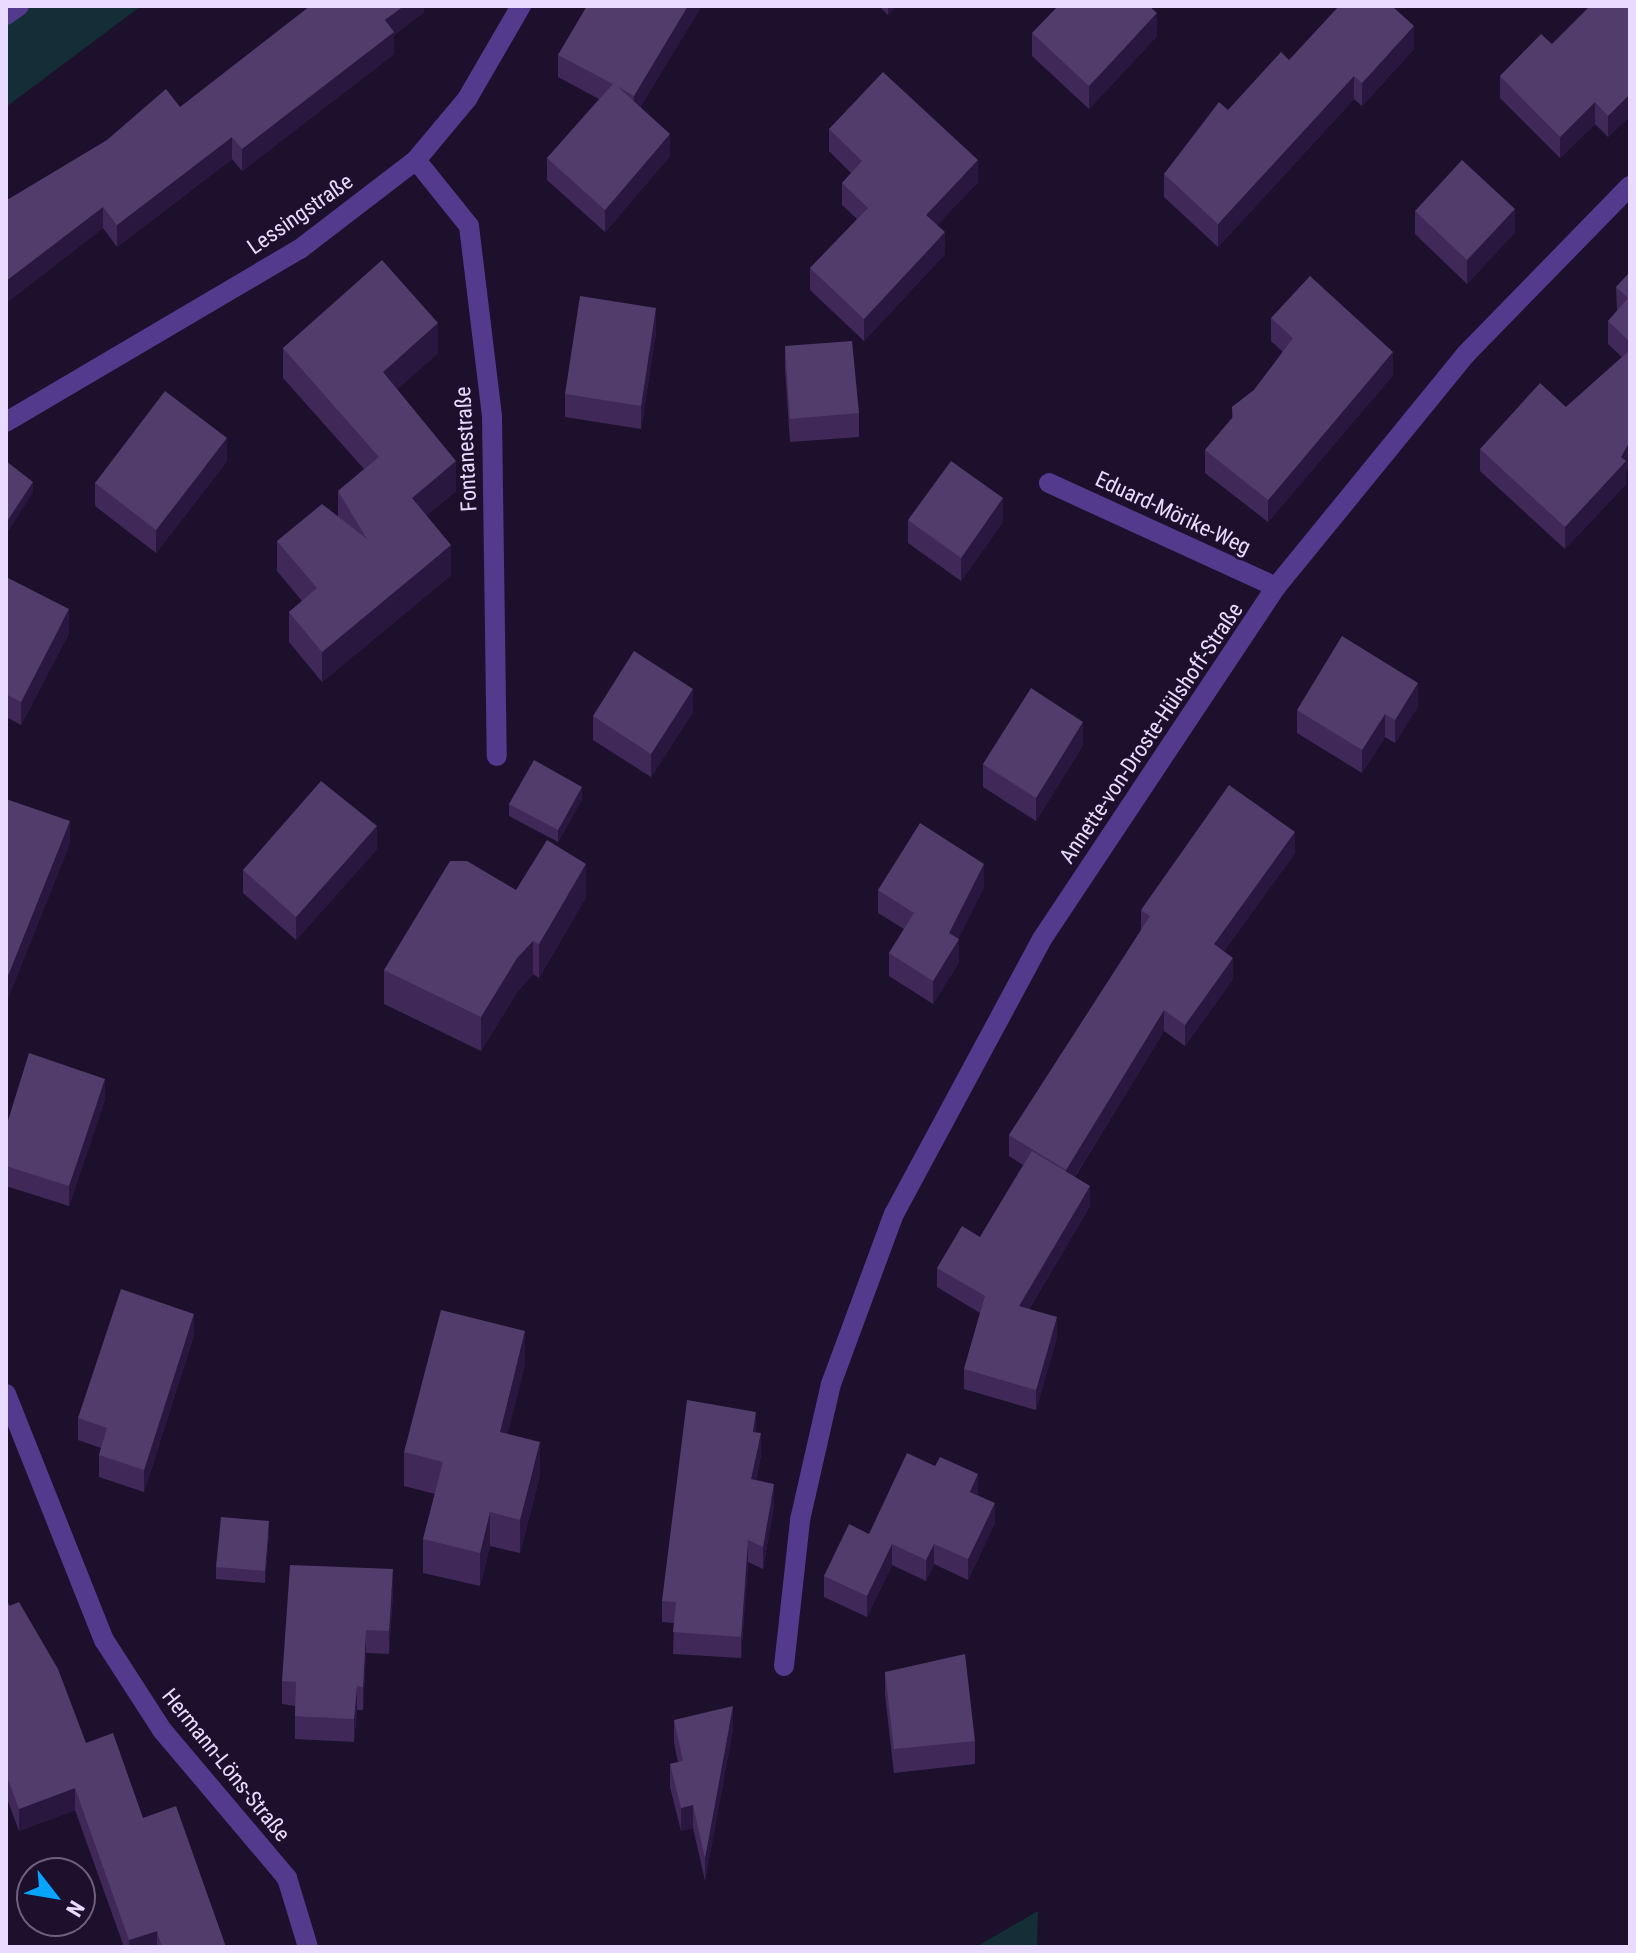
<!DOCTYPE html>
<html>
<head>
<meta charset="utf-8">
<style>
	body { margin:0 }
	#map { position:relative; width:1636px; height:1953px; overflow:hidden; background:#1c102c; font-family:"Roboto Condensed",sans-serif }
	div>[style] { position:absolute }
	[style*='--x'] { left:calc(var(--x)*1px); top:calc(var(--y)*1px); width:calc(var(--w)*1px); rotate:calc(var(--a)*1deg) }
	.green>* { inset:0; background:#132e36 }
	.lane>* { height:20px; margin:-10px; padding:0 10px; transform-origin:10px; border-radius:10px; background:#533a8c }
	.street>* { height:20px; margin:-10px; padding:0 10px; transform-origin:10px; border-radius:10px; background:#533a8c }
	.wall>* { inset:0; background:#402959 }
	.shaded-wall>* { inset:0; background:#2a1740 }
	.building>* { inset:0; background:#523c6b }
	span { translate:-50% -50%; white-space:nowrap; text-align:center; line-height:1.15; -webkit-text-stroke:6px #1c102c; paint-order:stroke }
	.street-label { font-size:22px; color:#e9dbff }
	.frame { position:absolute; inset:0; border:8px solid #e9dbff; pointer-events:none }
	.north { position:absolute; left:16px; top:1857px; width:80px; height:80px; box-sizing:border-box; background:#1c102c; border:2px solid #6e6180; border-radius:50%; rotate:121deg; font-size:22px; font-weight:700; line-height:32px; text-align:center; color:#e9dbff }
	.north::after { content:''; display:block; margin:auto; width:28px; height:36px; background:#07a5ff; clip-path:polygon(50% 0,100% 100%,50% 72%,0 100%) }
</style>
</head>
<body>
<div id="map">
	<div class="green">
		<i style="clip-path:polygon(6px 6px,141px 6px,6px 107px)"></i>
		<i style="clip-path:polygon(1038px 1911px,1037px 1947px,976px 1947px)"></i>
	</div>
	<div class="lane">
		<i style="--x:6;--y:15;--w:16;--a:-35"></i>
		<i style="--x:784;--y:1666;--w:147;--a:-83.7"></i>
		<i style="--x:800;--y:1520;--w:139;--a:-77.2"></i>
	</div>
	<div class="street">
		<i style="--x:416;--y:160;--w:85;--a:51.2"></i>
		<i style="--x:469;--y:226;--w:192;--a:83.1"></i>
		<i style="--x:492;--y:417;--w:339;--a:89.2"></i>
		<i style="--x:6;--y:422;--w:341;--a:-30.5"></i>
		<i style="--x:300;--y:249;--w:146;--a:-37.5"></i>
		<i style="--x:416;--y:160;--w:80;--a:-50.1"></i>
		<i style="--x:467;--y:99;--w:108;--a:-59.9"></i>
		<i style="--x:1049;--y:483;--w:250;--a:24.6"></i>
		<i style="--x:831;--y:1384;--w:181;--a:-69.7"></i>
		<i style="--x:894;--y:1214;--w:312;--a:-61.7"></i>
		<i style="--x:1042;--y:939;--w:423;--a:-56.4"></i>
		<i style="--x:1276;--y:587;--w:299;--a:-50.8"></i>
		<i style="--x:1465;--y:355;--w:236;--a:-45.7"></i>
		<i style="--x:6;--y:1394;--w:265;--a:68.3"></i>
		<i style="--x:104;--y:1640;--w:107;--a:57.2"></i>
		<i style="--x:162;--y:1730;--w:194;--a:49.8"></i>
		<i style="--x:287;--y:1878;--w:72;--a:73.1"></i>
	</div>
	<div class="wall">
		<i style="clip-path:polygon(424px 6px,424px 12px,394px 35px,394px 54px,242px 171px,232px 159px,117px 247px,103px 228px,6px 303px,6px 198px,7px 200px,180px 107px)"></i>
		<i style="clip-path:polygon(587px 6px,641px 107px,670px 156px,605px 232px,547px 180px,547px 158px,599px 99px,558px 77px,558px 55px)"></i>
		<i style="clip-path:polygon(879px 6px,896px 6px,888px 15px)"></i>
		<i style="clip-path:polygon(1630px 6px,1630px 116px,1608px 137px,1595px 124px,1560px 158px,1500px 98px,1500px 76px,1552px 44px)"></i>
		<i style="clip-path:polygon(1032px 33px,1157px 36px,1089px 109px,1032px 56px)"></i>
		<i style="clip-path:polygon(1414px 49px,1362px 106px,1354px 99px,1218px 247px,1164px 197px,1164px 174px,1228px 110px,1289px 60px)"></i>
		<i style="clip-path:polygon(829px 129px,978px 182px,937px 225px,945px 254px,864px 341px,810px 290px,810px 268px,857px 219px,842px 205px,842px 183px,851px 173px,829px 151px)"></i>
		<i style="clip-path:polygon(1415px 211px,1515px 232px,1467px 284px,1415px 234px)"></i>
		<i style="clip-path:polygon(1630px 272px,1630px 464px,1626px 471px,1626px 484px,1565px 549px,1480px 471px,1480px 449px,1566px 407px,1622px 357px,1608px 344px,1608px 321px,1617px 311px,1616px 287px)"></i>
		<i style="clip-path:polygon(1271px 318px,1393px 375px,1268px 522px,1205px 473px,1205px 450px,1232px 418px,1232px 407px,1254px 390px,1283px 352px,1271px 341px)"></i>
		<i style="clip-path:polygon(656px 332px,641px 429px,565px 417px,565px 394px)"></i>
		<i style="clip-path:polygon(785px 346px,859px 413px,859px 437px,790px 442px,785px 369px)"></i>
		<i style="clip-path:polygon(283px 348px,438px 353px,397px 389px,456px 491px,426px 516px,451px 575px,322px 682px,289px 642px,289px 612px,302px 601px,277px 571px,277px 541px,338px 516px,338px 491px,364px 469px,283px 378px)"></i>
		<i style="clip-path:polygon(227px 461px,156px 553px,95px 506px,95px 483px)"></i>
		<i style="clip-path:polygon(908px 520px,1003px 522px,961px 581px,908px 543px)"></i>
		<i style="clip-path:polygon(6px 577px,69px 633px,21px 725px,6px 717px)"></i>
		<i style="clip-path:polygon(1418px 706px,1395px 743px,1385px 737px,1362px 773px,1297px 733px,1297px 710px)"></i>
		<i style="clip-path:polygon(693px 712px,651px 777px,593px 740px,593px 716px)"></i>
		<i style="clip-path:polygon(1083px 745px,1036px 821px,983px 787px,983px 764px)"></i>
		<i style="clip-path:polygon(582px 799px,558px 842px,509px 816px,509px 804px)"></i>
		<i style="clip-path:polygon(377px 849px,296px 940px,243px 893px,243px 870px)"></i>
		<i style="clip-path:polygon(1295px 853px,1224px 951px,1233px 979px,1185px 1046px,1164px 1031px,1075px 1177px,1090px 1206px,1029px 1309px,1057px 1337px,1036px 1410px,964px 1389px,964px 1369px,980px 1313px,937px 1287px,937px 1268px,980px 1237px,1023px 1165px,1009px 1156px,1009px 1135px,1141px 931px,1141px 910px)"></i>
		<i style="clip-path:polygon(984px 887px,958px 939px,959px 962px,933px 1004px,889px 976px,889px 953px,904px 929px,878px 913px,878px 890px)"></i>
		<i style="clip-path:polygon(516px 890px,586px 897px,539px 978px,533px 974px,517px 992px,481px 1051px,384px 1004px,384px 970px)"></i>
		<i style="clip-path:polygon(105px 1099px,69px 1206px,6px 1186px,6px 1127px)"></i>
		<i style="clip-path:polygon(194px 1335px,144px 1492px,99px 1477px,99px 1455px,101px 1448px,78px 1440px,78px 1418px)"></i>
		<i style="clip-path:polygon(525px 1364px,507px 1434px,540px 1475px,520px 1553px,490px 1546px,480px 1586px,423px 1573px,423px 1539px,435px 1494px,404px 1486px,404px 1452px)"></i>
		<i style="clip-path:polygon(756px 1432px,761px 1455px,756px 1480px,774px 1505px,763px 1569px,748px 1562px,741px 1658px,673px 1654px,674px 1623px,662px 1622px,662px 1601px)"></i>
		<i style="clip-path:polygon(978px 1495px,995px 1523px,968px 1580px,934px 1564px,926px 1581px,892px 1565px,867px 1617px,824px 1597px,824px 1576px,869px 1534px)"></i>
		<i style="clip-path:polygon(269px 1533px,265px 1583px,216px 1579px,216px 1567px)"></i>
		<i style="clip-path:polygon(393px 1592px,389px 1654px,366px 1653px,363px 1710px,357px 1710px,354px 1742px,295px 1739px,295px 1706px,282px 1704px,282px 1681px)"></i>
		<i style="clip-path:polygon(6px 1599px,86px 1743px,143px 1818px,226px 1947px,124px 1947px,75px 1810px,19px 1831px,6px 1796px)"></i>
		<i style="clip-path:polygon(885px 1672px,975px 1741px,975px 1764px,894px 1773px,885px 1695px)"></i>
		<i style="clip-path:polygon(674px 1720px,733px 1729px,705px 1881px,693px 1828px,681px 1831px,670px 1787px,670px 1764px,678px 1762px,674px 1743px)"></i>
	</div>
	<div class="shaded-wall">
		<i style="clip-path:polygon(404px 6px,424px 6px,424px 12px,394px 35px,394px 54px,242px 171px,242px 149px,385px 20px)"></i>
		<i style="clip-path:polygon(688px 6px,702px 6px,634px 118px,634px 96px)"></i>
		<i style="clip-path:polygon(888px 6px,896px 6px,888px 15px)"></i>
		<i style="clip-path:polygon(1157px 13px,1157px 36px,1089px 109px,1089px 86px)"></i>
		<i style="clip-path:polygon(1414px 26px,1414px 49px,1362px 106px,1362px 83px)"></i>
		<i style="clip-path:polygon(1354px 76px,1354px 99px,1218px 247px,1218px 224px)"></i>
		<i style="clip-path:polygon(1630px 94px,1630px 116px,1608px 137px,1608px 116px)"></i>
		<i style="clip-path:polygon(1595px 102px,1595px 124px,1560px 158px,1560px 137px)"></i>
		<i style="clip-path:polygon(670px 134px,670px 156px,605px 232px,605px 210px)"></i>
		<i style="clip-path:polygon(232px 137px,232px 159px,117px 247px,117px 225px)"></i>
		<i style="clip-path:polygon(978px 160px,978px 182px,926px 237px,926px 215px)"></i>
		<i style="clip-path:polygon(103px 207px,103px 228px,6px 303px,6px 281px)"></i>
		<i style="clip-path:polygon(1515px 209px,1515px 232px,1467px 284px,1467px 260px)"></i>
		<i style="clip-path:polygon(945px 232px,945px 254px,864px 341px,864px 319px)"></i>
		<i style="clip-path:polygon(656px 308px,656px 332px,641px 429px,641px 406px)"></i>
		<i style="clip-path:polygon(438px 323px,438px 353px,383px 402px,383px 372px)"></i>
		<i style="clip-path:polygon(1393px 352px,1393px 375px,1268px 522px,1268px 500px)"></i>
		<i style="clip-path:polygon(227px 438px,227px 461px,156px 553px,156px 530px)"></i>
		<i style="clip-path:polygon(1630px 441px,1630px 464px,1626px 471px,1626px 484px,1565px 549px,1565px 527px,1621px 457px)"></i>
		<i style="clip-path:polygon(456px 461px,456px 491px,412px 528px,412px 498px)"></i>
		<i style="clip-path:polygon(33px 482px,33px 493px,6px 535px,6px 523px)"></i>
		<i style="clip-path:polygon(1003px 498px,1003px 522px,961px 581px,961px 558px)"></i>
		<i style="clip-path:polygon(451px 545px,451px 575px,322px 682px,322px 652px)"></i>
		<i style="clip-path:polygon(69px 609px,69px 633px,21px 725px,21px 702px)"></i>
		<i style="clip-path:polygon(1418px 683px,1418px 706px,1395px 743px,1395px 720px)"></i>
		<i style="clip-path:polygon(693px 689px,693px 712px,651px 777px,651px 754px)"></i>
		<i style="clip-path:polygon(1385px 714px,1385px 737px,1362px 773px,1362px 750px)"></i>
		<i style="clip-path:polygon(1083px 722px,1083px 745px,1036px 821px,1036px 798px)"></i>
		<i style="clip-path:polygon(582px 787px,582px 799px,558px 842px,558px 830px)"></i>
		<i style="clip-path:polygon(70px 821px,70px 844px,6px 1004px,6px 981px)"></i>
		<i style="clip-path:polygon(377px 826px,377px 849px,296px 940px,296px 917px)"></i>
		<i style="clip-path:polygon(1295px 832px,1295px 853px,1214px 965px,1214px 944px)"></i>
		<i style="clip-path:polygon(586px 864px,586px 897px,539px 978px,539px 944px)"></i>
		<i style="clip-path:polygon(984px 864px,984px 887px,954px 948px,959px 939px,959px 962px,933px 1004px,933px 981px,949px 933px)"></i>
		<i style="clip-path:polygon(533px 941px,533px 974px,517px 992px,481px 1051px,481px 1017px,517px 958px)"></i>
		<i style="clip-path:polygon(1233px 958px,1233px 979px,1185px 1046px,1185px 1025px)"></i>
		<i style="clip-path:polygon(1164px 1010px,1164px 1031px,1066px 1191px,1066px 1170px)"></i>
		<i style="clip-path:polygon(105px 1079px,105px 1099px,69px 1206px,69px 1186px)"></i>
		<i style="clip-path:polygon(1090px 1186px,1090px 1206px,1019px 1325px,1019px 1306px)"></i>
		<i style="clip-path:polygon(194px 1314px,194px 1335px,144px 1492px,144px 1470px)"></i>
		<i style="clip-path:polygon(1057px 1317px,1057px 1337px,1036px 1410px,1036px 1390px)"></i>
		<i style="clip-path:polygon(525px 1331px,525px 1364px,500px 1465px,500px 1432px)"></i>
		<i style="clip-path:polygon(756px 1412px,756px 1433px,753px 1432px)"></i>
		<i style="clip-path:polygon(761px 1433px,761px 1455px,751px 1501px,751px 1479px)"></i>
		<i style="clip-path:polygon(540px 1442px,540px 1475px,520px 1553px,520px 1520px)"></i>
		<i style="clip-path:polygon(978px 1474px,978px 1495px,970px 1492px)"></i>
		<i style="clip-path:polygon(774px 1484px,774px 1505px,763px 1569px,763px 1547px)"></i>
		<i style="clip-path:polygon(995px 1503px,995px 1523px,968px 1580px,968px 1559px)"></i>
		<i style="clip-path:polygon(490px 1512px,490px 1546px,480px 1586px,480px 1553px)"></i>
		<i style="clip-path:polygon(269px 1521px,269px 1533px,265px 1583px,265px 1571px)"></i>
		<i style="clip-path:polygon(748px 1540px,748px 1562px,741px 1658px,741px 1637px)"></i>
		<i style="clip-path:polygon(892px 1544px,892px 1565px,867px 1617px,867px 1596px)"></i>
		<i style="clip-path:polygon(934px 1544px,934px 1564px,926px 1581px,926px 1560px)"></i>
		<i style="clip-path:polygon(393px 1569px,393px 1592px,389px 1654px,389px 1631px)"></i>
		<i style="clip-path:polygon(366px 1630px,366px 1653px,363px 1710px,363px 1687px)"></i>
		<i style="clip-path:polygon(357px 1686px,357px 1710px,354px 1742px,354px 1719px)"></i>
		<i style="clip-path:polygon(733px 1706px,733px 1729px,705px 1881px,705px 1858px)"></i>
		<i style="clip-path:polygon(75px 1788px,75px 1810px,19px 1831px,19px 1809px)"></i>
		<i style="clip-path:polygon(693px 1805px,693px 1828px,681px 1831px,681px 1808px)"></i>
		<i style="clip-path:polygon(157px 1931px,157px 1947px,129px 1947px,129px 1940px)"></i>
	</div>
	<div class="building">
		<i style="clip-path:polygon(310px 6px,404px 6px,385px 20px,394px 32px,242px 149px,232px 137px,117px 225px,103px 207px,6px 281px,6px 198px,7px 200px,107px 140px,166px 89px,180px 107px)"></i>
		<i style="clip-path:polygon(587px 6px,688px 6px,634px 96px,617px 86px,670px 134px,605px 210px,547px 158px,613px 84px,558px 55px)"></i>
		<i style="clip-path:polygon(1058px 6px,1149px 6px,1157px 13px,1089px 86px,1032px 33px)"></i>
		<i style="clip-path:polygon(1339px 6px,1392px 6px,1414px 26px,1362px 83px,1354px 76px,1218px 224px,1164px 174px,1219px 102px,1228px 110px,1281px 52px,1289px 60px)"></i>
		<i style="clip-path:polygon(1590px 6px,1630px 6px,1630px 94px,1608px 116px,1595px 102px,1560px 137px,1500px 76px,1541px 34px,1552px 44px)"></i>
		<i style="clip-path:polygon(883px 72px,978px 160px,926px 215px,945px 232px,864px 319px,810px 268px,868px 208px,842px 183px,862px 161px,829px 129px)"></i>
		<i style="clip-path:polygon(1462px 160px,1515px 209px,1467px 260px,1415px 211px)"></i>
		<i style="clip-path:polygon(382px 260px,438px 323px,383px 372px,456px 461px,412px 498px,451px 545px,322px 652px,289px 612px,317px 588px,277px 541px,322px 504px,367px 539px,338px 491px,379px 457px,283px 348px)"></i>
		<i style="clip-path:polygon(1630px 272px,1630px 342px,1608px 321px,1628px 298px,1616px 287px)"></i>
		<i style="clip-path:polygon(1310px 276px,1393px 352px,1268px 500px,1205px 450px,1233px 417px,1232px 407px,1254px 390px,1293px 338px,1271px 318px)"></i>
		<i style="clip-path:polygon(580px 296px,656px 308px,641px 406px,565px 394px)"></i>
		<i style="clip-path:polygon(852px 341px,859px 413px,790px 419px,785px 346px)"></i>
		<i style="clip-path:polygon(1630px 350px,1630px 441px,1621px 457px,1626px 461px,1565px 527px,1480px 449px,1540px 383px,1566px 407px)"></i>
		<i style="clip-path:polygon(165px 391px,227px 438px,156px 530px,95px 483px)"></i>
		<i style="clip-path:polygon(6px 461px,33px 482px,6px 523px)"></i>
		<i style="clip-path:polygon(951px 461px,1003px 498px,961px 558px,908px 520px)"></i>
		<i style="clip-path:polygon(6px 577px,69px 609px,21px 702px,6px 694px)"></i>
		<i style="clip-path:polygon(1342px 636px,1418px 683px,1395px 720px,1385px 714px,1362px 750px,1297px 710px)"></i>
		<i style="clip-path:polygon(634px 651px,693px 689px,651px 754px,593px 716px)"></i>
		<i style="clip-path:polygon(1031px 688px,1083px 722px,1036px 798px,983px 764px)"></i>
		<i style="clip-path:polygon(534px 760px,582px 787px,558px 830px,509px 804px)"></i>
		<i style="clip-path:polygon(321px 781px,377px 826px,296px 917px,243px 870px)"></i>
		<i style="clip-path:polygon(1229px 785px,1295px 832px,1214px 944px,1233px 958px,1185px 1025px,1164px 1010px,1066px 1170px,1009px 1135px,1150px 916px,1141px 910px)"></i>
		<i style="clip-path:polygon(6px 799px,70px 821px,6px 981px)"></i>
		<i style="clip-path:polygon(920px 823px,984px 864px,949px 933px,959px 939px,933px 981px,889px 953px,914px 913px,878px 890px)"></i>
		<i style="clip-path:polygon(547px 840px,586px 864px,539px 944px,533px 941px,517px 958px,481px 1017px,384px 970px,450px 861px,467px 861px,516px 890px)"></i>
		<i style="clip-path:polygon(29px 1053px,105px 1079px,69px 1186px,6px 1166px,6px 1127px)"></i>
		<i style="clip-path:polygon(1032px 1151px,1090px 1186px,1019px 1306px,1057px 1317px,1036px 1390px,964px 1369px,985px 1296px,937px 1268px,962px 1226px,980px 1237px)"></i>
		<i style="clip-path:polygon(121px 1289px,194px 1314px,144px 1470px,99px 1455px,107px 1428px,78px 1418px)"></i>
		<i style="clip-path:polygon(441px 1310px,525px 1331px,500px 1432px,540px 1442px,520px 1520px,490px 1512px,480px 1553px,423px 1539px,443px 1462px,404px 1452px)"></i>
		<i style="clip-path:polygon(687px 1400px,756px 1412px,753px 1432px,761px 1433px,751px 1479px,774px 1484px,763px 1547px,748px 1540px,741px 1637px,673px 1632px,676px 1602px,662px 1601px)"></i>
		<i style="clip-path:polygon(907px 1453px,935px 1466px,940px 1457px,978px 1474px,970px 1492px,995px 1503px,968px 1559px,934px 1544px,926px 1560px,892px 1544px,867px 1596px,824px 1576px,849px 1524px,869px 1534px)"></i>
		<i style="clip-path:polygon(221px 1517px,269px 1521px,265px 1571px,216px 1567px)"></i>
		<i style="clip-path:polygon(290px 1565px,393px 1569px,389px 1631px,366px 1630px,363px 1687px,357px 1686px,354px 1719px,295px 1716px,296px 1682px,282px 1681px)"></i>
		<i style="clip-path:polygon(6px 1599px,9px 1606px,19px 1602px,58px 1669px,86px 1743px,113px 1733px,143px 1818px,176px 1806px,226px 1947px,162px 1947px,157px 1931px,129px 1940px,75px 1788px,19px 1809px,6px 1774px)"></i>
		<i style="clip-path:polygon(965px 1654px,975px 1741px,894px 1749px,885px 1672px)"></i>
		<i style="clip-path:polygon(733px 1706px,705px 1858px,693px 1805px,681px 1808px,670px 1764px,683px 1761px,674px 1720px)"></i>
	</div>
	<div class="street-label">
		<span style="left:300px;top:214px;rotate:-35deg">Lessingstraße</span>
		<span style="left:466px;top:449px;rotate:-93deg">Fontanestraße</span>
		<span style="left:1173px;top:513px;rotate:25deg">Eduard-Mörike-Weg</span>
		<span style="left:1151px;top:733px;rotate:-56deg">Annette-von-Droste-Hülshoff-Straße</span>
		<span style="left:226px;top:1765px;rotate:51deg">Hermann-Löns-Straße</span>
	</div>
	<div class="frame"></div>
	<div class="north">N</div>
</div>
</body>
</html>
